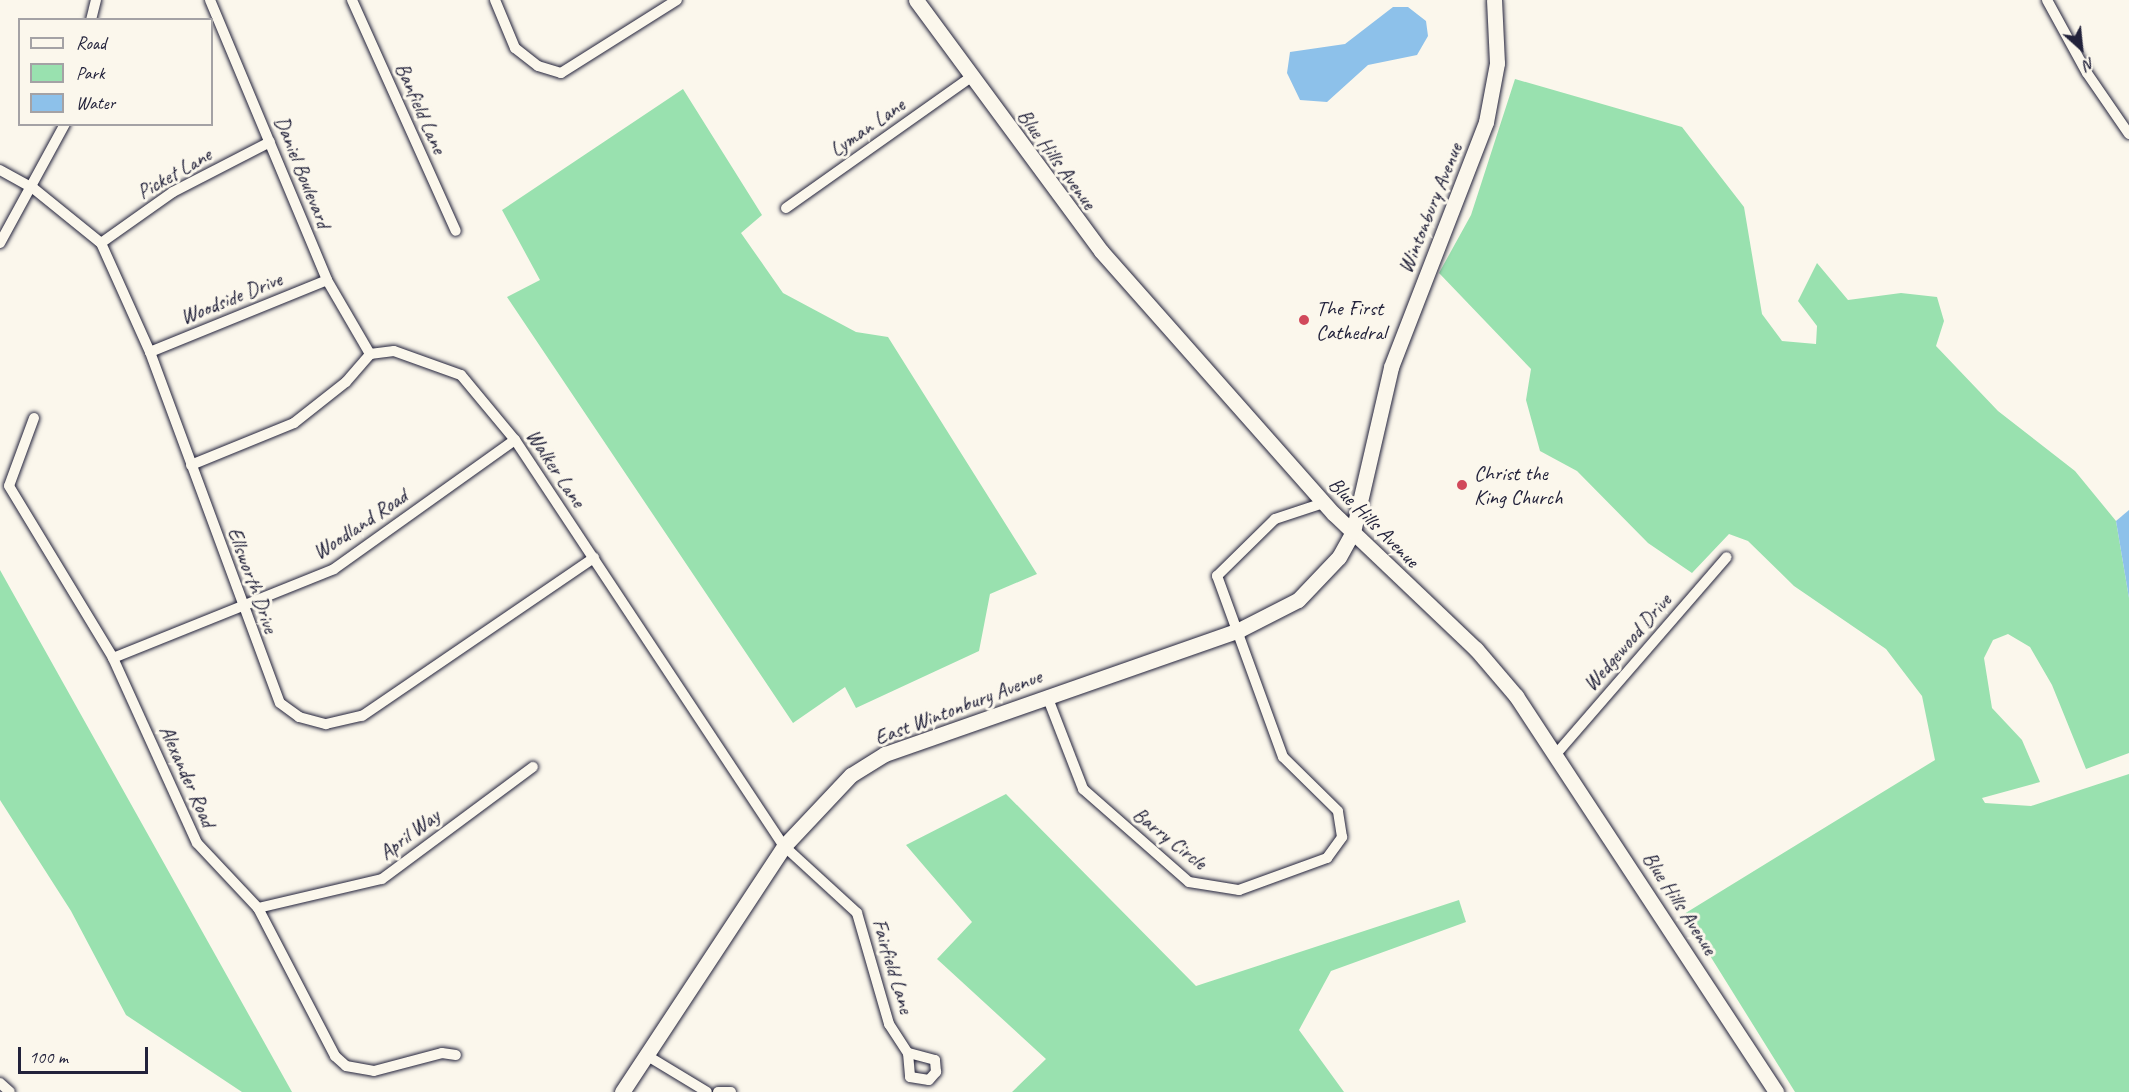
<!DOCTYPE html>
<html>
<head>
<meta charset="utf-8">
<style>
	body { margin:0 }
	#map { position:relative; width:2129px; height:1092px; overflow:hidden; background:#fbf7ec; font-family:Caveat,sans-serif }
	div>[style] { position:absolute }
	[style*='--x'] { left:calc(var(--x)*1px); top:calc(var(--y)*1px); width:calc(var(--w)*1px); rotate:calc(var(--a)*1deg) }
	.green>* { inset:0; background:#99e1af }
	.water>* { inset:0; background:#8dc1ea }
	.roads { filter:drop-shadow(0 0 2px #22223b) drop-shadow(0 0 2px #22223b) }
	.street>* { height:10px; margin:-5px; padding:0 5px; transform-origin:5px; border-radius:5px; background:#fbf7ec }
	.secondary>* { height:15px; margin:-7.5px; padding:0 7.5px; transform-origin:7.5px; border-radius:7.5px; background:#fbf7ec }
	.dots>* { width:16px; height:16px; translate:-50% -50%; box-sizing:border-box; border:3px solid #fbf7ec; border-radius:50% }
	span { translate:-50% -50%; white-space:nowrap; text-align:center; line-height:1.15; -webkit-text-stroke:6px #fbf7ec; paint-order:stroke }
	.street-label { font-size:21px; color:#22223b }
	.poi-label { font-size:21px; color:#22223b }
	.left { translate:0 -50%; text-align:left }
	.legend { position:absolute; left:18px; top:18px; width:195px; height:108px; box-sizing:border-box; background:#fbf7ec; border:2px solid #a4a2a5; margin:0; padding:8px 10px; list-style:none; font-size:18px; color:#22223b }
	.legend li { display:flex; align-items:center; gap:12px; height:30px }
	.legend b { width:30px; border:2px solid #a4a2a5 }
	.north { position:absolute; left:2051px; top:18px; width:60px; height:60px; -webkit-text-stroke:4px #fbf7ec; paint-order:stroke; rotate:153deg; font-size:16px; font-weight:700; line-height:24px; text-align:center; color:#22223b }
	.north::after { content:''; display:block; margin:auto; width:21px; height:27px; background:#22223b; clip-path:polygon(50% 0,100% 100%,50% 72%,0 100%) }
	.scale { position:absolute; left:18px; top:1047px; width:130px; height:27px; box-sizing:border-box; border:3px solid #22223b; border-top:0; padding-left:8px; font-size:18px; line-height:21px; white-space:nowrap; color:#22223b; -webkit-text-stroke:4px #fbf7ec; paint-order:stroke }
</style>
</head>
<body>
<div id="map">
	<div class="green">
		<i style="clip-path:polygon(1515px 79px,1682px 127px,1744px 207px,1762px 314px,1782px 341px,1816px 344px,1817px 326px,1798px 301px,1817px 263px,1848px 300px,1901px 293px,1937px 297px,1944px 321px,1936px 346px,1998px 411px,2075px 471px,2116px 521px,2129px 598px,2129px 753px,2086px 769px,2052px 685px,2030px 647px,2008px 634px,1993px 640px,1984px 658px,1992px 708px,2022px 740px,2040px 782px,1982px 798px,1985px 803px,2031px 806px,2129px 774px,2129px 1092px,1795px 1092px,1684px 914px,1935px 760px,1922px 696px,1886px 649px,1794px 586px,1748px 541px,1729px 534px,1692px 573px,1648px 543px,1577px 471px,1540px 451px,1526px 400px,1531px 369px,1439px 273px,1471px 215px)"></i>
		<i style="clip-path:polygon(683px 89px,762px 215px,741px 233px,783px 293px,856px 332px,888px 337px,1037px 574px,990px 594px,979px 651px,856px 708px,845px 687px,793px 723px,507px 297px,540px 280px,502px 210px)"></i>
		<i style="clip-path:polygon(0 570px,292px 1092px,242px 1092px,126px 1015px,71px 911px,0 800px)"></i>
		<i style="clip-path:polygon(1006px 794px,1196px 986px,1459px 900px,1466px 922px,1331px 971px,1299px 1030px,1344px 1092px,1012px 1092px,1046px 1059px,937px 959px,972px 922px,906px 845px)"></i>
	</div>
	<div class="water">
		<i style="clip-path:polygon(1393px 7px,1408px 7px,1426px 21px,1428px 36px,1417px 55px,1368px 65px,1327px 102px,1300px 100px,1287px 73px,1290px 52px,1345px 44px)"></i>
		<i style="clip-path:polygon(2129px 510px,2129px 598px,2116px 521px)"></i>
	</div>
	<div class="roads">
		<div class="street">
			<i style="--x:210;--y:0;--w:303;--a:67.3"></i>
			<i style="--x:327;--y:280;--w:86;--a:59.8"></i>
			<i style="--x:352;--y:0;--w:253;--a:65.8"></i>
			<i style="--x:495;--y:0;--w:52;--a:67.4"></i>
			<i style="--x:515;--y:48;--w:29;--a:38"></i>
			<i style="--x:538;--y:66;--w:24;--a:17"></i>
			<i style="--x:561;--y:73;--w:137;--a:-32.2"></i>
			<i style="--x:2047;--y:0;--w:83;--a:61.3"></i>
			<i style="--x:2087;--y:73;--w:74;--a:55.5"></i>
			<i style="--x:91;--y:20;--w:21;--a:-76"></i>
			<i style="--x:0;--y:170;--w:38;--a:29"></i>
			<i style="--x:33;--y:188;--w:87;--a:39"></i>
			<i style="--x:101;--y:243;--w:120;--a:65.8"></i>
			<i style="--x:150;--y:352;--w:374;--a:69.7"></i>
			<i style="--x:280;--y:703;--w:24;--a:36"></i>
			<i style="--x:299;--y:717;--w:28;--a:15"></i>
			<i style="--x:326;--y:724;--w:37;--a:-13"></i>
			<i style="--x:362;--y:716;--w:281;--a:-34.3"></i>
			<i style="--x:786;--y:208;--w:227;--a:-35.3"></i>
			<i style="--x:0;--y:243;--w:136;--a:-61.4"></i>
			<i style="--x:101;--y:243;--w:88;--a:-35.3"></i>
			<i style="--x:173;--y:192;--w:109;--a:-27.3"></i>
			<i style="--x:150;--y:352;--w:191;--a:-22.1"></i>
			<i style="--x:34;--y:418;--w:72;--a:110.2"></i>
			<i style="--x:9;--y:486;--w:201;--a:58.8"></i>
			<i style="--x:113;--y:658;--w:203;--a:65.6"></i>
			<i style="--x:197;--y:843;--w:89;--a:46.8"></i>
			<i style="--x:258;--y:908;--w:167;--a:62.5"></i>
			<i style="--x:335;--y:1056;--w:15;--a:42"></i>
			<i style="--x:346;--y:1066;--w:28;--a:10"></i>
			<i style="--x:374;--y:1071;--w:70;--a:-14.8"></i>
			<i style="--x:442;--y:1053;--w:14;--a:8"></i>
			<i style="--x:191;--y:465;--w:111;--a:-22.2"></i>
			<i style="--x:294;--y:423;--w:66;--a:-38.3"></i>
			<i style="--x:346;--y:382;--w:37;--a:-49"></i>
			<i style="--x:370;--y:354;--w:24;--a:-7"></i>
			<i style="--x:394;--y:351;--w:71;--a:19.7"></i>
			<i style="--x:461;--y:375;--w:85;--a:50.3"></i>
			<i style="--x:515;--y:440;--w:487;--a:56.5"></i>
			<i style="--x:784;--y:846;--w:99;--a:42.5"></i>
			<i style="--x:857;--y:913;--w:116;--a:73.9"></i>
			<i style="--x:889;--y:1024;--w:35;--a:57"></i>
			<i style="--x:908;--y:1053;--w:24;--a:85"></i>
			<i style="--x:910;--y:1077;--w:19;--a:9"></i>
			<i style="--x:929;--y:1080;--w:11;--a:-49"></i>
			<i style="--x:936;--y:1072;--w:12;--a:-95"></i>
			<i style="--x:935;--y:1060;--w:28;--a:-165"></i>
			<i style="--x:113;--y:658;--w:238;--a:-21.9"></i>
			<i style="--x:334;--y:569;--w:222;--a:-35.5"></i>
			<i style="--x:1047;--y:696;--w:100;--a:68.8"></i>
			<i style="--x:1083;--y:789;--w:141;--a:41.3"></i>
			<i style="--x:1189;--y:882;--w:51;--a:9.1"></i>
			<i style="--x:1239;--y:890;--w:94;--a:-20"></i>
			<i style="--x:1327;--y:858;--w:26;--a:-54"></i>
			<i style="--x:1342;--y:837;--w:26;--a:-99"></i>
			<i style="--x:1338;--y:811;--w:77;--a:-135.5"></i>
			<i style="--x:1283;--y:757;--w:193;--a:-110"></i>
			<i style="--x:1217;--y:576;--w:81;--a:-44.5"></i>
			<i style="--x:1275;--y:519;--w:51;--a:-18.4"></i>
			<i style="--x:1557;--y:753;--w:259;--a:-49.1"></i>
			<i style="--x:258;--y:908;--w:127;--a:-13.2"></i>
			<i style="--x:382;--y:879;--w:188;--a:-36.6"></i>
			<i style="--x:646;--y:1055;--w:71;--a:31.2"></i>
			<i style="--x:0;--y:1083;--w:13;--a:42"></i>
			<i style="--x:718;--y:1092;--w:13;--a:0"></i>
		</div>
		<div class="secondary">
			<i style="--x:916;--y:0;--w:312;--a:53.6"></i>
			<i style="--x:1101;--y:251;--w:351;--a:48.5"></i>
			<i style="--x:1334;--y:514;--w:196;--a:43.6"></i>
			<i style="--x:1476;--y:649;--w:62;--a:49.6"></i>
			<i style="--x:1516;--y:696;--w:474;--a:56.7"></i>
			<i style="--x:622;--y:1092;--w:295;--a:-56.6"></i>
			<i style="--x:784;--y:846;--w:98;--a:-46.7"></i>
			<i style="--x:851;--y:775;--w:40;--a:-32"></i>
			<i style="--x:885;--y:754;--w:375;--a:-19.3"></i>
			<i style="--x:1239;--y:630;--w:66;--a:-27"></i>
			<i style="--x:1298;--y:600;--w:59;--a:-46.4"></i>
			<i style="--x:1339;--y:557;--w:29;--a:-61"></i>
			<i style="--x:1353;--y:532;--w:169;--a:-77"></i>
			<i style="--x:1391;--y:367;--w:263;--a:-68.8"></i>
			<i style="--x:1486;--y:122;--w:60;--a:-79.4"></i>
			<i style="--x:1497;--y:63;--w:63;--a:-92.7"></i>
		</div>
	</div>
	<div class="dots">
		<i style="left:1304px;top:320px;background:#d1495b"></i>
		<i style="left:1462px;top:485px;background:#d1495b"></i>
	</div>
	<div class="street-label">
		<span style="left:421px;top:108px;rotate:66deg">Banfield Lane</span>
		<span style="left:867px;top:127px;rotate:-35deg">Lyman Lane</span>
		<span style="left:1057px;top:159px;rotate:54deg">Blue Hills Avenue</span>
		<span style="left:303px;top:172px;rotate:68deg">Daniel Boulevard</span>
		<span style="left:174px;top:173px;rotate:-30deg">Picket Lane</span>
		<span style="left:1430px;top:208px;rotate:-68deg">Wintonbury Avenue</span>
		<span style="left:231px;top:298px;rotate:-22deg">Woodside Drive</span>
		<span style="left:556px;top:468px;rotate:56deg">Walker Lane</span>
		<span style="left:1374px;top:522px;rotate:45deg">Blue Hills Avenue</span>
		<span style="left:360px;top:524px;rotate:-34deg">Woodland Road</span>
		<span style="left:253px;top:580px;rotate:70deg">Ellsworth Drive</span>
		<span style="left:1627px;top:642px;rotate:-49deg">Wedgewood Drive</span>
		<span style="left:958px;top:707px;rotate:-21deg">East Wintonbury Avenue</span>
		<span style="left:188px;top:776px;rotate:66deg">Alexander Road</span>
		<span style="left:409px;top:834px;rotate:-37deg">April Way</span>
		<span style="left:1170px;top:838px;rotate:38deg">Barry Circle</span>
		<span style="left:1680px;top:903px;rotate:57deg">Blue Hills Avenue</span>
		<span style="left:893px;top:966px;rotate:73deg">Fairfield Lane</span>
	</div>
	<div class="poi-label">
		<span class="left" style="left:1316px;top:320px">The First<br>Cathedral</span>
		<span class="left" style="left:1474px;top:485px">Christ the<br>King Church</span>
	</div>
	<ul class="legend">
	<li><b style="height:8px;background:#fbf7ec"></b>Road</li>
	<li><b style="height:16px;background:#99e1af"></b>Park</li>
	<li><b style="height:16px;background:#8dc1ea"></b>Water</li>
	</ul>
	<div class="north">N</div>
	<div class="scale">100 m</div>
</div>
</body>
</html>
